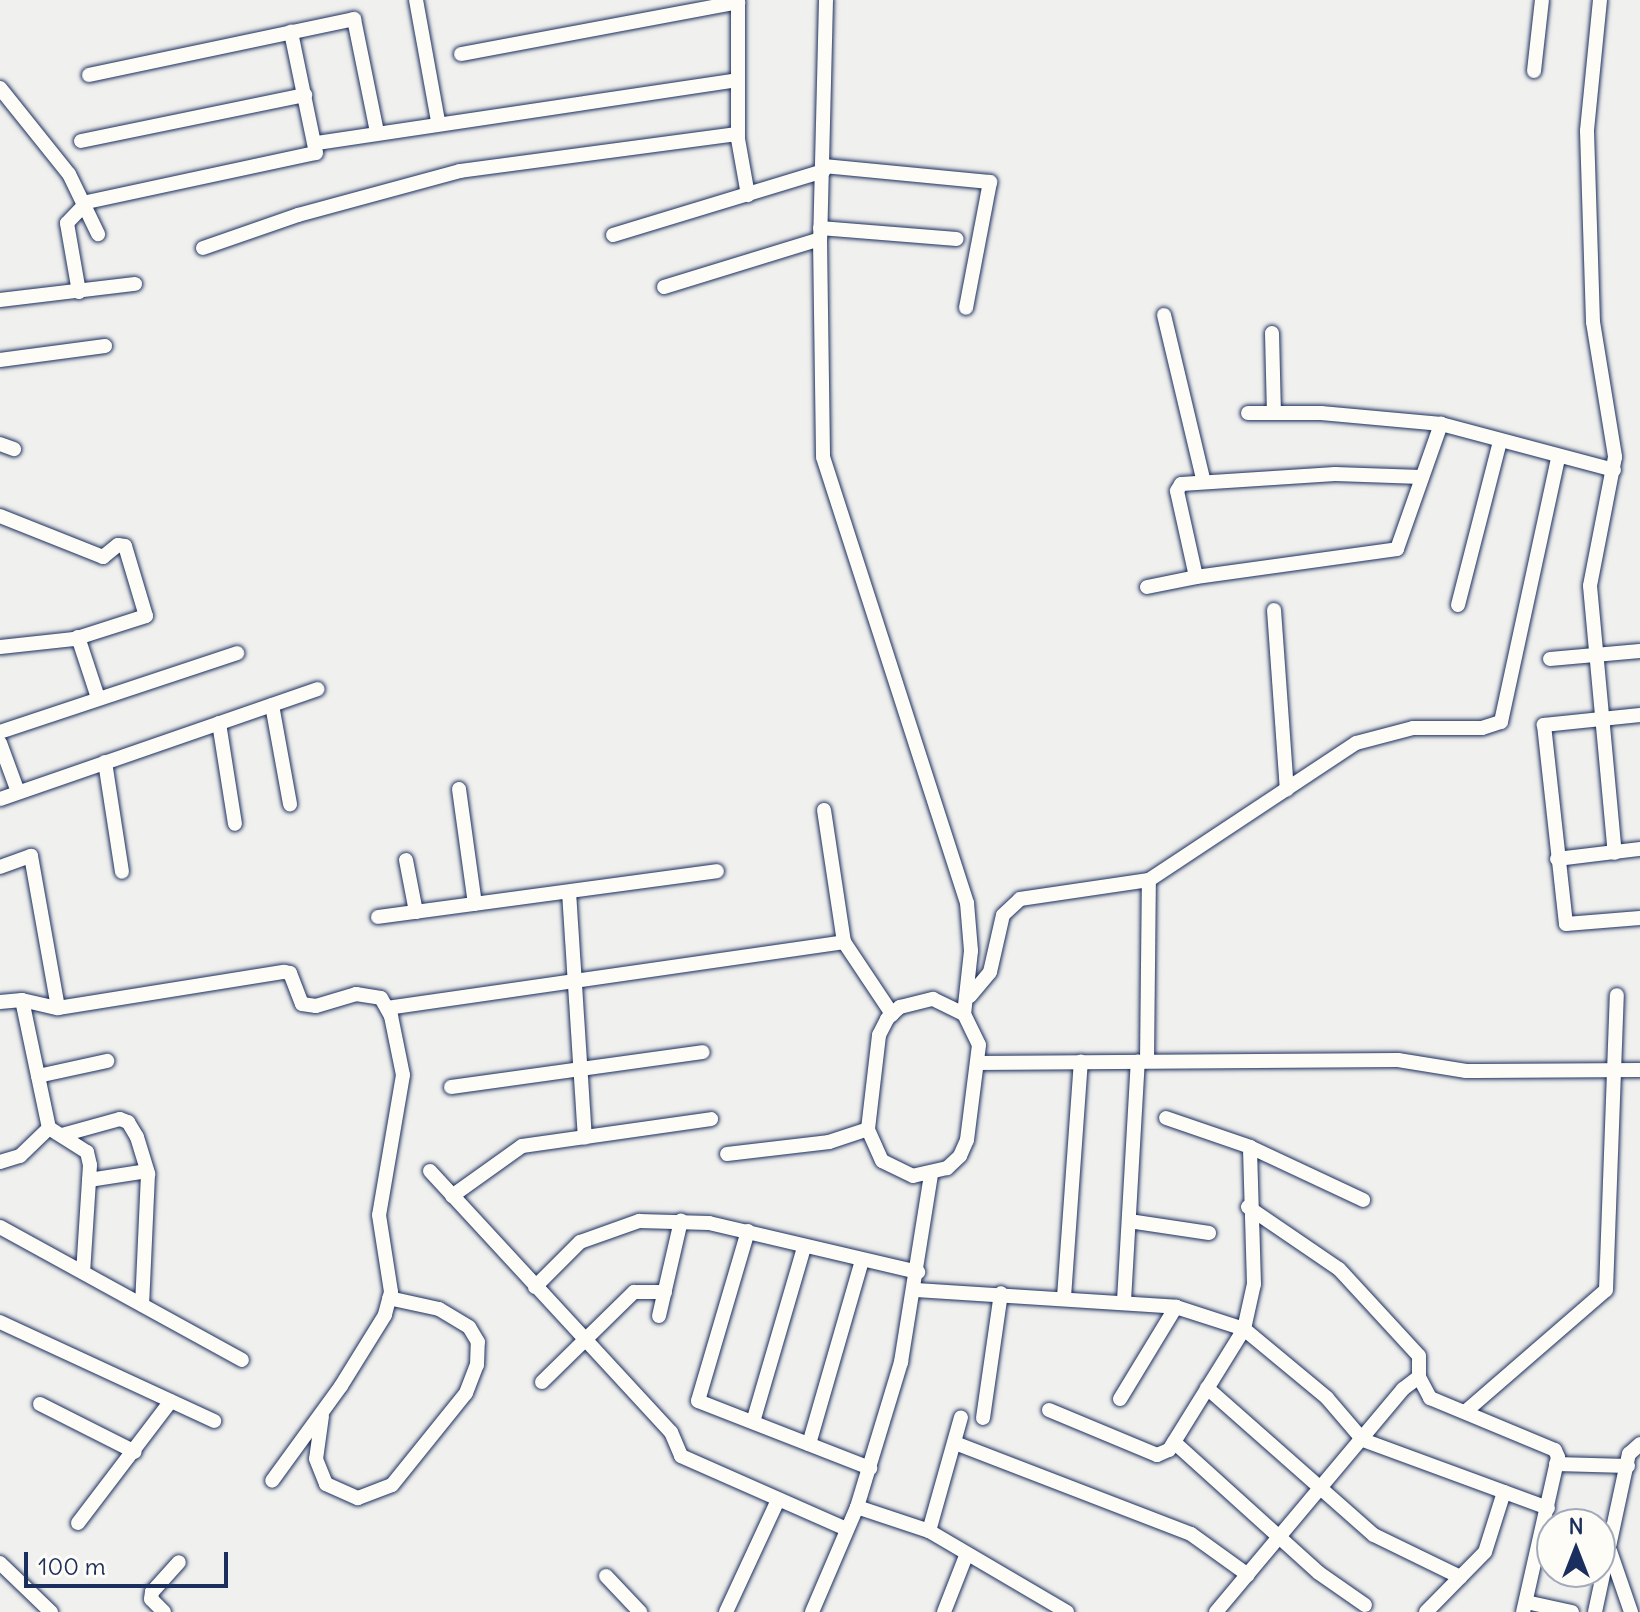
<!DOCTYPE html>
<html>
<head>
<meta charset="utf-8">
<style>
	body { margin:0 }
	#map { position:relative; width:1640px; height:1612px; overflow:hidden; background:#f0f0ee; font-family:Delius,sans-serif }
	div>[style] { position:absolute }
	[style*='--x'] { left:calc(var(--x)*1px); top:calc(var(--y)*1px); width:calc(var(--w)*1px); rotate:calc(var(--a)*1deg) }
	.roads { filter:drop-shadow(0 0 2px #1b2f5e) drop-shadow(0 0 2px #1b2f5e) }
	.minor>* { height:14px; margin:-7px; padding:0 7px; transform-origin:7px; border-radius:7px; background:#fdfcf7 }
	span { translate:-50% -50%; white-space:nowrap; text-align:center; line-height:1.15; -webkit-text-stroke:7px #fdfcf7; paint-order:stroke }
	.north { position:absolute; left:1536px; top:1508px; width:80px; height:80px; box-sizing:border-box; background:#fdfcf7; border:2px solid #a3aaba; border-radius:50%; rotate:0deg; font-size:22px; font-weight:700; line-height:32px; text-align:center; color:#1b2f5e }
	.north::after { content:''; display:block; margin:auto; width:28px; height:36px; background:#1b2f5e; clip-path:polygon(50% 0,100% 100%,50% 72%,0 100%) }
	.scale { position:absolute; left:24px; top:1552px; width:204px; height:36px; box-sizing:border-box; border:4px solid #1b2f5e; border-top:0; padding-left:10px; font-size:24px; line-height:28px; white-space:nowrap; color:#1b2f5e; -webkit-text-stroke:6px #fdfcf7; paint-order:stroke }
</style>
</head>
<body>
<div id="map">
	<div class="roads">
		<div class="minor">
			<i style="--x:416;--y:0;--w:123;--a:79.7"></i>
			<i style="--x:738;--y:0;--w:139;--a:90"></i>
			<i style="--x:738;--y:139;--w:57;--a:79.9"></i>
			<i style="--x:826;--y:0;--w:239;--a:91.4"></i>
			<i style="--x:820;--y:239;--w:218;--a:89.2"></i>
			<i style="--x:823;--y:457;--w:469;--a:72.1"></i>
			<i style="--x:967;--y:903;--w:48;--a:85.2"></i>
			<i style="--x:971;--y:951;--w:63;--a:96.3"></i>
			<i style="--x:1600;--y:0;--w:132;--a:95.7"></i>
			<i style="--x:1587;--y:131;--w:191;--a:88.2"></i>
			<i style="--x:1593;--y:322;--w:137;--a:80.7"></i>
			<i style="--x:1615;--y:457;--w:131;--a:101"></i>
			<i style="--x:1590;--y:586;--w:268;--a:84.7"></i>
			<i style="--x:461;--y:54;--w:282;--a:-10.6"></i>
			<i style="--x:1534;--y:71;--w:71;--a:-83.6"></i>
			<i style="--x:89;--y:75;--w:271;--a:-11.9"></i>
			<i style="--x:354;--y:19;--w:115;--a:78.5"></i>
			<i style="--x:0;--y:88;--w:110;--a:51.3"></i>
			<i style="--x:69;--y:174;--w:67;--a:64.2"></i>
			<i style="--x:81;--y:141;--w:229;--a:-11.6"></i>
			<i style="--x:317;--y:143;--w:425;--a:-8.5"></i>
			<i style="--x:823;--y:166;--w:168;--a:5.5"></i>
			<i style="--x:990;--y:182;--w:128;--a:100.8"></i>
			<i style="--x:820;--y:228;--w:137;--a:4.6"></i>
			<i style="--x:613;--y:235;--w:220;--a:-16.9"></i>
			<i style="--x:203;--y:248;--w:101;--a:-19.2"></i>
			<i style="--x:298;--y:215;--w:168;--a:-15.2"></i>
			<i style="--x:460;--y:171;--w:280;--a:-7.6"></i>
			<i style="--x:664;--y:287;--w:163;--a:-17.1"></i>
			<i style="--x:79;--y:292;--w:70;--a:-99.9"></i>
			<i style="--x:67;--y:223;--w:29;--a:-46"></i>
			<i style="--x:87;--y:202;--w:234;--a:-12.1"></i>
			<i style="--x:316;--y:153;--w:124;--a:-101.7"></i>
			<i style="--x:0;--y:300;--w:136;--a:-6.8"></i>
			<i style="--x:1164;--y:315;--w:169;--a:76.6"></i>
			<i style="--x:1272;--y:333;--w:80;--a:88.6"></i>
			<i style="--x:0;--y:360;--w:106;--a:-7.6"></i>
			<i style="--x:1248;--y:413;--w:73;--a:0"></i>
			<i style="--x:1321;--y:413;--w:121;--a:5.2"></i>
			<i style="--x:1441;--y:424;--w:179;--a:14.9"></i>
			<i style="--x:0;--y:444;--w:15;--a:20"></i>
			<i style="--x:1421;--y:477;--w:86;--a:-178"></i>
			<i style="--x:1335;--y:474;--w:154;--a:176.3"></i>
			<i style="--x:1181;--y:484;--w:8;--a:120"></i>
			<i style="--x:1177;--y:491;--w:88;--a:77.5"></i>
			<i style="--x:1196;--y:577;--w:203;--a:-7.9"></i>
			<i style="--x:1397;--y:549;--w:133;--a:-70.6"></i>
			<i style="--x:0;--y:516;--w:111;--a:21.7"></i>
			<i style="--x:103;--y:557;--w:19;--a:-39"></i>
			<i style="--x:118;--y:545;--w:7;--a:8"></i>
			<i style="--x:125;--y:546;--w:73;--a:73.3"></i>
			<i style="--x:146;--y:616;--w:76;--a:162.3"></i>
			<i style="--x:74;--y:639;--w:74;--a:173.8"></i>
			<i style="--x:1147;--y:587;--w:50;--a:-11.5"></i>
			<i style="--x:1458;--y:605;--w:169;--a:-75.6"></i>
			<i style="--x:1274;--y:610;--w:180;--a:85.9"></i>
			<i style="--x:78;--y:637;--w:64;--a:71.8"></i>
			<i style="--x:1550;--y:659;--w:90;--a:-5.1"></i>
			<i style="--x:272;--y:705;--w:101;--a:79.7"></i>
			<i style="--x:1640;--y:715;--w:97;--a:174.1"></i>
			<i style="--x:1544;--y:725;--w:200;--a:83.7"></i>
			<i style="--x:1566;--y:924;--w:74;--a:-4.6"></i>
			<i style="--x:219;--y:723;--w:102;--a:81"></i>
			<i style="--x:0;--y:732;--w:250;--a:-18.4"></i>
			<i style="--x:0;--y:743;--w:52;--a:69.8"></i>
			<i style="--x:105;--y:762;--w:111;--a:81.2"></i>
			<i style="--x:459;--y:789;--w:116;--a:82.1"></i>
			<i style="--x:0;--y:799;--w:336;--a:-19.1"></i>
			<i style="--x:824;--y:810;--w:134;--a:81.4"></i>
			<i style="--x:1557;--y:859;--w:84;--a:-6.9"></i>
			<i style="--x:406;--y:860;--w:53;--a:79.1"></i>
			<i style="--x:0;--y:867;--w:33;--a:-20"></i>
			<i style="--x:31;--y:856;--w:154;--a:79.9"></i>
			<i style="--x:569;--y:892;--w:246;--a:86.3"></i>
			<i style="--x:378;--y:917;--w:342;--a:-7.7"></i>
			<i style="--x:970;--y:996;--w:31;--a:-50"></i>
			<i style="--x:990;--y:972;--w:58;--a:-77.2"></i>
			<i style="--x:1003;--y:915;--w:23;--a:-43"></i>
			<i style="--x:1020;--y:899;--w:130;--a:-8.4"></i>
			<i style="--x:1149;--y:880;--w:248;--a:-33.5"></i>
			<i style="--x:1356;--y:743;--w:59;--a:-14.7"></i>
			<i style="--x:1413;--y:728;--w:69;--a:0"></i>
			<i style="--x:1482;--y:728;--w:20;--a:-18"></i>
			<i style="--x:1501;--y:722;--w:270;--a:-77.8"></i>
			<i style="--x:933;--y:999;--w:34;--a:26"></i>
			<i style="--x:964;--y:1014;--w:34;--a:64"></i>
			<i style="--x:979;--y:1045;--w:96;--a:97.2"></i>
			<i style="--x:967;--y:1140;--w:17;--a:114"></i>
			<i style="--x:960;--y:1156;--w:18;--a:137"></i>
			<i style="--x:947;--y:1168;--w:35;--a:167"></i>
			<i style="--x:913;--y:1176;--w:34;--a:-154"></i>
			<i style="--x:882;--y:1161;--w:35;--a:-114"></i>
			<i style="--x:868;--y:1129;--w:95;--a:-83.3"></i>
			<i style="--x:879;--y:1035;--w:18;--a:-63"></i>
			<i style="--x:887;--y:1019;--w:18;--a:-43"></i>
			<i style="--x:900;--y:1007;--w:34;--a:-14"></i>
			<i style="--x:22;--y:1000;--w:131;--a:78.1"></i>
			<i style="--x:49;--y:1128;--w:45;--a:32.3"></i>
			<i style="--x:87;--y:1152;--w:13;--a:77"></i>
			<i style="--x:90;--y:1165;--w:107;--a:93.7"></i>
			<i style="--x:0;--y:1002;--w:22;--a:-5"></i>
			<i style="--x:22;--y:1000;--w:37;--a:13"></i>
			<i style="--x:58;--y:1008;--w:229;--a:-9.1"></i>
			<i style="--x:284;--y:972;--w:6;--a:9"></i>
			<i style="--x:290;--y:973;--w:33;--a:69"></i>
			<i style="--x:302;--y:1004;--w:14;--a:8"></i>
			<i style="--x:316;--y:1006;--w:42;--a:-16.7"></i>
			<i style="--x:356;--y:994;--w:25;--a:9"></i>
			<i style="--x:381;--y:998;--w:21;--a:61"></i>
			<i style="--x:391;--y:1016;--w:60;--a:78.5"></i>
			<i style="--x:403;--y:1075;--w:142;--a:99.7"></i>
			<i style="--x:379;--y:1215;--w:78;--a:81.1"></i>
			<i style="--x:391;--y:1292;--w:24;--a:105"></i>
			<i style="--x:385;--y:1315;--w:84;--a:121.8"></i>
			<i style="--x:341;--y:1386;--w:117;--a:126"></i>
			<i style="--x:387;--y:1008;--w:462;--a:-8.2"></i>
			<i style="--x:844;--y:942;--w:87;--a:56.3"></i>
			<i style="--x:1147;--y:1061;--w:181;--a:-89.4"></i>
			<i style="--x:977;--y:1063;--w:421;--a:-0.4"></i>
			<i style="--x:1398;--y:1060;--w:69;--a:9.2"></i>
			<i style="--x:1466;--y:1071;--w:174;--a:-0.3"></i>
			<i style="--x:38;--y:1076;--w:71;--a:-12.3"></i>
			<i style="--x:451;--y:1087;--w:254;--a:-7.9"></i>
			<i style="--x:1166;--y:1118;--w:89;--a:19"></i>
			<i style="--x:1250;--y:1147;--w:125;--a:25.1"></i>
			<i style="--x:62;--y:1135;--w:60;--a:-15.4"></i>
			<i style="--x:120;--y:1119;--w:9;--a:21"></i>
			<i style="--x:128;--y:1122;--w:17;--a:59"></i>
			<i style="--x:137;--y:1137;--w:39;--a:73"></i>
			<i style="--x:148;--y:1174;--w:131;--a:92.6"></i>
			<i style="--x:727;--y:1154;--w:103;--a:-6.7"></i>
			<i style="--x:829;--y:1142;--w:41;--a:-18.4"></i>
			<i style="--x:0;--y:1162;--w:21;--a:-17"></i>
			<i style="--x:20;--y:1156;--w:40;--a:-44"></i>
			<i style="--x:430;--y:1171;--w:355;--a:47.3"></i>
			<i style="--x:671;--y:1432;--w:26;--a:67"></i>
			<i style="--x:681;--y:1456;--w:178;--a:23.8"></i>
			<i style="--x:89;--y:1180;--w:59;--a:-8.8"></i>
			<i style="--x:452;--y:1196;--w:86;--a:-35.5"></i>
			<i style="--x:522;--y:1146;--w:191;--a:-8.1"></i>
			<i style="--x:1248;--y:1207;--w:110;--a:34.3"></i>
			<i style="--x:1339;--y:1269;--w:118;--a:47.4"></i>
			<i style="--x:1419;--y:1356;--w:21;--a:90"></i>
			<i style="--x:1419;--y:1377;--w:24;--a:62"></i>
			<i style="--x:1430;--y:1398;--w:135;--a:22.6"></i>
			<i style="--x:1555;--y:1450;--w:8;--a:67"></i>
			<i style="--x:1558;--y:1457;--w:159;--a:102.7"></i>
			<i style="--x:1129;--y:1221;--w:81;--a:8.5"></i>
			<i style="--x:0;--y:1227;--w:276;--a:28.8"></i>
			<i style="--x:748;--y:1231;--w:177;--a:106.4"></i>
			<i style="--x:698;--y:1401;--w:185;--a:21.3"></i>
			<i style="--x:535;--y:1287;--w:64;--a:-45"></i>
			<i style="--x:580;--y:1242;--w:63;--a:-19.6"></i>
			<i style="--x:639;--y:1221;--w:70;--a:1.6"></i>
			<i style="--x:709;--y:1223;--w:215;--a:13.2"></i>
			<i style="--x:916;--y:1290;--w:261;--a:3.7"></i>
			<i style="--x:1176;--y:1307;--w:71;--a:17.9"></i>
			<i style="--x:1244;--y:1329;--w:108;--a:39.7"></i>
			<i style="--x:1327;--y:1398;--w:55;--a:49.4"></i>
			<i style="--x:1363;--y:1440;--w:197;--a:20.2"></i>
			<i style="--x:1064;--y:1297;--w:236;--a:-85.9"></i>
			<i style="--x:1124;--y:1301;--w:240;--a:-86.7"></i>
			<i style="--x:659;--y:1316;--w:98;--a:-77"></i>
			<i style="--x:0;--y:1322;--w:236;--a:24.8"></i>
			<i style="--x:542;--y:1382;--w:129;--a:-44.4"></i>
			<i style="--x:634;--y:1292;--w:31;--a:0"></i>
			<i style="--x:1207;--y:1388;--w:222;--a:41.4"></i>
			<i style="--x:1374;--y:1535;--w:96;--a:26"></i>
			<i style="--x:1120;--y:1399;--w:108;--a:-58.7"></i>
			<i style="--x:40;--y:1404;--w:106;--a:26.8"></i>
			<i style="--x:1049;--y:1410;--w:117;--a:22.6"></i>
			<i style="--x:1157;--y:1455;--w:13;--a:-23"></i>
			<i style="--x:1169;--y:1450;--w:142;--a:-58.2"></i>
			<i style="--x:1244;--y:1329;--w:46;--a:-77.5"></i>
			<i style="--x:1254;--y:1284;--w:137;--a:-91.7"></i>
			<i style="--x:1465;--y:1412;--w:186;--a:-40.9"></i>
			<i style="--x:1606;--y:1290;--w:295;--a:-87.9"></i>
			<i style="--x:322;--y:1416;--w:43;--a:97.9"></i>
			<i style="--x:316;--y:1459;--w:27;--a:68"></i>
			<i style="--x:326;--y:1484;--w:35;--a:24"></i>
			<i style="--x:358;--y:1498;--w:36;--a:-21"></i>
			<i style="--x:392;--y:1485;--w:118;--a:-51.2"></i>
			<i style="--x:466;--y:1393;--w:30;--a:-69"></i>
			<i style="--x:477;--y:1365;--w:23;--a:-88"></i>
			<i style="--x:478;--y:1342;--w:17;--a:-121"></i>
			<i style="--x:469;--y:1327;--w:35;--a:-149"></i>
			<i style="--x:439;--y:1309;--w:51;--a:-167.6"></i>
			<i style="--x:983;--y:1418;--w:126;--a:-81.8"></i>
			<i style="--x:753;--y:1422;--w:181;--a:-73.7"></i>
			<i style="--x:1174;--y:1442;--w:195;--a:42.1"></i>
			<i style="--x:1319;--y:1573;--w:56;--a:34.8"></i>
			<i style="--x:955;--y:1443;--w:253;--a:21.1"></i>
			<i style="--x:1191;--y:1534;--w:70;--a:35.7"></i>
			<i style="--x:809;--y:1444;--w:191;--a:-73.9"></i>
			<i style="--x:1556;--y:1464;--w:72;--a:1.6"></i>
			<i style="--x:857;--y:1507;--w:76;--a:18.4"></i>
			<i style="--x:929;--y:1531;--w:160;--a:30.4"></i>
			<i style="--x:78;--y:1523;--w:153;--a:-52.7"></i>
			<i style="--x:929;--y:1531;--w:118;--a:-74.3"></i>
			<i style="--x:1610;--y:1551;--w:65;--a:71"></i>
			<i style="--x:0;--y:1563;--w:71;--a:43.9"></i>
			<i style="--x:606;--y:1576;--w:50;--a:46.6"></i>
			<i style="--x:1526;--y:1602;--w:47;--a:12.3"></i>
			<i style="--x:164;--y:1612;--w:18;--a:-135"></i>
			<i style="--x:151;--y:1599;--w:7;--a:-82"></i>
			<i style="--x:152;--y:1592;--w:40;--a:-48"></i>
			<i style="--x:726;--y:1612;--w:121;--a:-65.1"></i>
			<i style="--x:812;--y:1612;--w:114;--a:-66.8"></i>
			<i style="--x:857;--y:1507;--w:152;--a:-73.1"></i>
			<i style="--x:901;--y:1362;--w:189;--a:-80.9"></i>
			<i style="--x:944;--y:1612;--w:60;--a:-68.6"></i>
			<i style="--x:1216;--y:1612;--w:291;--a:-50"></i>
			<i style="--x:1403;--y:1389;--w:20;--a:-37"></i>
			<i style="--x:1426;--y:1612;--w:84;--a:-45.5"></i>
			<i style="--x:1485;--y:1552;--w:63;--a:-72.4"></i>
			<i style="--x:1595;--y:1612;--w:162;--a:-77.9"></i>
			<i style="--x:1629;--y:1454;--w:15;--a:-42"></i>
		</div>
	</div>
	<div class="north">N</div>
	<div class="scale">100 m</div>
</div>
</body>
</html>
